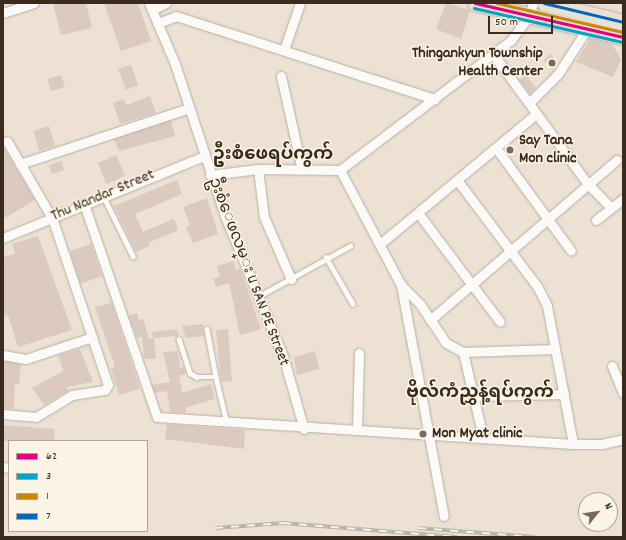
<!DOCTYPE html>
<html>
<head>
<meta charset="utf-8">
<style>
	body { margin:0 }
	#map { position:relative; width:626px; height:540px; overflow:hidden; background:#ece1d2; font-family:Dekko,"Noto Sans Myanmar",sans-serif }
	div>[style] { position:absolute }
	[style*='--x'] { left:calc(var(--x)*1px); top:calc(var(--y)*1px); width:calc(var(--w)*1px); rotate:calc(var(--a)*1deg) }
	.building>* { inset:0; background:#dccac0 }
	.roads { filter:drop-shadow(0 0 1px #b7afa4) drop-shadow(0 0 1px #b7afa4) }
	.lane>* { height:4.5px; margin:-2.25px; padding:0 2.25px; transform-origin:2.25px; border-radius:2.25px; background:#fcfaf8 }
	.street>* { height:9px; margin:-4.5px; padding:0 4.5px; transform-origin:4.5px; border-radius:4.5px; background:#fcfaf8 }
	.primary>* { height:15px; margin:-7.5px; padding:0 7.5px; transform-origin:7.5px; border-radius:7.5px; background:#e8e1d5 }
	.rail>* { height:4px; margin-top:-2px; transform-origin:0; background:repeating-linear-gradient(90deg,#fcf5e5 0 8px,#b6b3af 0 16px); box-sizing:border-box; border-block:1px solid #b6b3af }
	.bus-1>* { height:3px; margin:-1.5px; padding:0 1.5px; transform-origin:1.5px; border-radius:1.5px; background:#e5007d }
	.bus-2>* { height:3px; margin:-1.5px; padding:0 1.5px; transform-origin:1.5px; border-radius:1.5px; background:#03a3c5 }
	.bus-3>* { height:3px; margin:-1.5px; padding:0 1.5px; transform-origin:1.5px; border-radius:1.5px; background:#c88708 }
	.bus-4>* { height:3px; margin:-1.5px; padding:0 1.5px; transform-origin:1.5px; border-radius:1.5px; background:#0065bd }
	.dots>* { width:11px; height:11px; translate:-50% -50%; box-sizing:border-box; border:2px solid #fcf5e5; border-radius:50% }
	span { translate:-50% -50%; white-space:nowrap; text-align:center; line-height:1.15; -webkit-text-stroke:3px #fcf5e5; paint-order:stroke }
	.poi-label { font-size:16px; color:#3b2a1e; font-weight:700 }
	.right { translate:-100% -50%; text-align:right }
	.left { translate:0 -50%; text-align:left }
	.street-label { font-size:16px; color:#3b2a1e }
	.quarter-label { font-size:18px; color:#3b2a1e; font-weight:700 }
	.frame { position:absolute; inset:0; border:4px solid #3b2a1e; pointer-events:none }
	.legend { position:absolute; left:8px; top:440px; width:140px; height:92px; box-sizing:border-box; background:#fcf5e5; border:1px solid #afa495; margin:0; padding:5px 7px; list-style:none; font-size:12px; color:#3b2a1e }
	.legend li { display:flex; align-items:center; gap:8px; height:20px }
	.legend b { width:20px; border:1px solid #afa495 }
	.north { position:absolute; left:578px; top:492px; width:40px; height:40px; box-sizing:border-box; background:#fcf5e5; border:1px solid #afa495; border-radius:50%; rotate:60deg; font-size:11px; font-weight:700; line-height:16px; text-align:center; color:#3b2a1e }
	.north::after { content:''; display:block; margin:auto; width:14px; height:18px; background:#796a5d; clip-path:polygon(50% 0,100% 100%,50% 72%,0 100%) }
	.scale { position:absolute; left:488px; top:16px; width:65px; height:18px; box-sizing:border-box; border:2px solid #3b2a1e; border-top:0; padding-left:5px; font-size:12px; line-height:14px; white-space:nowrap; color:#3b2a1e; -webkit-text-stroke:3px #fcf5e5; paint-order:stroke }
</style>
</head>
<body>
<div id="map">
	<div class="building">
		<i style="clip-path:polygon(53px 3px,86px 3px,92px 28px,61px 35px)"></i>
		<i style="clip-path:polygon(104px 3px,138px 3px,151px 41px,121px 51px)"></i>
		<i style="clip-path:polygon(446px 3px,470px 10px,461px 39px,436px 29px)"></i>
		<i style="clip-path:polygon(590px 39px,612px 44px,621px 59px,613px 77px,576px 62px)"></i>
		<i style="clip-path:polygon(551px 54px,558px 63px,552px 71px,544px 60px)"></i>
		<i style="clip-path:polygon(131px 65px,138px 85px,126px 90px,118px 69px)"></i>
		<i style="clip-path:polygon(61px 75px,65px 87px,51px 91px,47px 79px)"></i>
		<i style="clip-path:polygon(526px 75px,536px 88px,530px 94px,519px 80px)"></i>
		<i style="clip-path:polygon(150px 96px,156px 113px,120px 124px,113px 103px,124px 99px,126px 105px)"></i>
		<i style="clip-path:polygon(171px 120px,175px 136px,119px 151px,114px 139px)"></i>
		<i style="clip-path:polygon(49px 126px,55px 146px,39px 151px,34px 131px)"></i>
		<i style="clip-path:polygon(3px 146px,35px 200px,3px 219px)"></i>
		<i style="clip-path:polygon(116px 155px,125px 176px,106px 184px,98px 163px)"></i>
		<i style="clip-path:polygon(62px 161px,64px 170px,51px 174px,49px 165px)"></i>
		<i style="clip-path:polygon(177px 180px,182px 194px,135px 214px,143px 232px,174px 219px,178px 230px,148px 243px,150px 246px,136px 252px,114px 206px)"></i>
		<i style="clip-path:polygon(207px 198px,218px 234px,193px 243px,186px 227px,190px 225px,183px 207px)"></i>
		<i style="clip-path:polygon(38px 236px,72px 330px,18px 347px,8px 315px,3px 316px,3px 257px,15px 254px,12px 244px)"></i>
		<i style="clip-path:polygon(91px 244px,102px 276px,80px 284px,70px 251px)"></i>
		<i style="clip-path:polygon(233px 261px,236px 270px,240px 268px,261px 329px,240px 335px,229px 283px,216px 287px,213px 279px,220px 277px,217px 266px)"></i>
		<i style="clip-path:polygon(112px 303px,140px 389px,119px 395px,111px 368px,115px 367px,95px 307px)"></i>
		<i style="clip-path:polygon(137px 313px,139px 320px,143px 319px,149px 339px,154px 338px,156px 359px,144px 359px,142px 337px,137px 338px,128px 315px)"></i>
		<i style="clip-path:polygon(203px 324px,204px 336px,186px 338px,182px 326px)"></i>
		<i style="clip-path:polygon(177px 329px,178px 336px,153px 338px,152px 332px)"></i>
		<i style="clip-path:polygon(228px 329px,232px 381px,221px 382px,216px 330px)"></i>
		<i style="clip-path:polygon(80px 349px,93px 382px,66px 387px,68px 391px,44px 405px,32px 388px,63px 371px,58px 355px)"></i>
		<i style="clip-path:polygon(178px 351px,180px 368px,184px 367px,185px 375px,179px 375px,182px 393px,211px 384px,214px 399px,185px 408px,186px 413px,170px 412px,167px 391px,155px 393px,152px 385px,170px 382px,163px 352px)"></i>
		<i style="clip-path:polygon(315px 351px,319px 369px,297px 375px,294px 357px)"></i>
		<i style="clip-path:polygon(3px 361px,21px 364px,19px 384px,15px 384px,14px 409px,3px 408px)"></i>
		<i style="clip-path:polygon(167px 424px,245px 430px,244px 449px,165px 439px)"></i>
		<i style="clip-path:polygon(3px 425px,55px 429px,54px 441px,3px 441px)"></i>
	</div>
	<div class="roads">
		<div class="lane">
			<i style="--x:104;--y:197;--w:66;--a:63.8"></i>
			<i style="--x:326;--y:257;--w:54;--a:60.1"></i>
			<i style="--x:259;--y:296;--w:104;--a:-28.8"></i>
			<i style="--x:207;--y:329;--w:49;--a:79.4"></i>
			<i style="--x:179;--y:339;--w:36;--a:72"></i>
			<i style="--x:190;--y:373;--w:8;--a:30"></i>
			<i style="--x:197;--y:377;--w:19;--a:0"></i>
			<i style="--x:216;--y:377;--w:47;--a:76.6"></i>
		</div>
		<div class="street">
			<i style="--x:149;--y:3;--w:66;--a:66.9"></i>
			<i style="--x:175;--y:64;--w:160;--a:71.8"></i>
			<i style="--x:225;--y:216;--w:152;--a:67.5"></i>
			<i style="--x:283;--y:356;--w:76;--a:74"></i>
			<i style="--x:152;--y:10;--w:16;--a:-27"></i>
			<i style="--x:3;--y:13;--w:32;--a:-18"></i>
			<i style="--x:158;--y:23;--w:19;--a:-21"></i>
			<i style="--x:176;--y:16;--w:272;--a:17.8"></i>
			<i style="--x:284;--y:50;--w:50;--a:-71.2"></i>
			<i style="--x:493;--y:54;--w:160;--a:53.9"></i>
			<i style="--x:587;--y:183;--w:33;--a:46"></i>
			<i style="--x:281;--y:76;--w:96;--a:77.4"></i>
			<i style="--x:529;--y:103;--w:41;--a:-45"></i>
			<i style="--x:558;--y:74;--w:54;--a:-57.2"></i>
			<i style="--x:496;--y:148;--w:127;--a:53.9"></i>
			<i style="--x:20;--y:164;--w:178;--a:-18.3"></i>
			<i style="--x:258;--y:169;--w:48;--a:82.9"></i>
			<i style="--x:264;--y:217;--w:68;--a:66.5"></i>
			<i style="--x:340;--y:170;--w:130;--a:62.1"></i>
			<i style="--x:401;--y:285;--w:235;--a:79.5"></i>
			<i style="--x:340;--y:170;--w:215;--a:-37.2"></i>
			<i style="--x:511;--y:40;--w:30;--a:-53"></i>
			<i style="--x:529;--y:16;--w:14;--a:-73"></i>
			<i style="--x:210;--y:175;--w:48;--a:-7.1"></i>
			<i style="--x:258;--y:169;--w:82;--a:0.7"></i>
			<i style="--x:457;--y:180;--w:133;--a:53"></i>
			<i style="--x:537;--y:286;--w:22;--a:63"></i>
			<i style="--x:547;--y:306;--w:140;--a:79.3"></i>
			<i style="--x:84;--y:204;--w:225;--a:71.1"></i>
			<i style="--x:157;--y:417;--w:417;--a:3.7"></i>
			<i style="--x:573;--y:444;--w:29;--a:0"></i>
			<i style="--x:602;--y:444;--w:22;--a:-13"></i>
			<i style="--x:418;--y:213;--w:136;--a:53"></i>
			<i style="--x:596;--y:220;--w:34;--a:-38"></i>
			<i style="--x:3;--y:238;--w:217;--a:-22.2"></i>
			<i style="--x:380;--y:244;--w:203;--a:-39.8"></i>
			<i style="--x:401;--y:285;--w:27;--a:45"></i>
			<i style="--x:420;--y:304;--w:47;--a:56.3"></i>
			<i style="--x:446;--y:343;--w:19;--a:28"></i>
			<i style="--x:463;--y:352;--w:92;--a:-1.9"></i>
			<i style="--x:430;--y:320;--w:246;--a:-40.6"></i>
			<i style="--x:463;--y:352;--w:87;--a:76.8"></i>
			<i style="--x:3;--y:355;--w:23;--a:10"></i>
			<i style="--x:26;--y:359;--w:70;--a:-18.4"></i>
			<i style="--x:612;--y:366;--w:29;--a:68"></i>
			<i style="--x:474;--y:396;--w:90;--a:-1.3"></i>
			<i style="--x:3;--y:414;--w:33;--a:5"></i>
			<i style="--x:36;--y:417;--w:42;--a:-31.4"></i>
			<i style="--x:72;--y:395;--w:33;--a:-9"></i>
			<i style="--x:105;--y:390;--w:6;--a:-59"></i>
			<i style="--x:108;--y:385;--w:176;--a:-108.5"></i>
			<i style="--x:52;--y:218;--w:89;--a:-120.3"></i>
			<i style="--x:357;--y:430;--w:77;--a:-88.5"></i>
			<i style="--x:3;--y:467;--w:6;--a:9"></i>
		</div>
		<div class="primary">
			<i style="--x:475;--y:3;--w:152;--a:12.9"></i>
			<i style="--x:544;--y:3;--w:81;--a:13.5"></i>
		</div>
	</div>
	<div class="rail">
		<i style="--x:215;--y:528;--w:68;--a:-4.2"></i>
		<i style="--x:283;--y:523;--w:175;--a:4.6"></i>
		<i style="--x:418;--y:528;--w:117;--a:4.4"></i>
	</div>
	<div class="bus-1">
		<i style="--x:475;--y:3;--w:152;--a:12.9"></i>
	</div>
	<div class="bus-2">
		<i style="--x:474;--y:8;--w:152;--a:12.9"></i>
	</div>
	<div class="bus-3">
		<i style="--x:497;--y:3;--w:129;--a:13"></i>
	</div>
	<div class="bus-4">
		<i style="--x:544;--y:3;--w:81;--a:13.5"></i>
	</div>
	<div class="dots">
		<i style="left:552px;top:63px;background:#796a5d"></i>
		<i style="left:510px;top:150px;background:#796a5d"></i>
		<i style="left:423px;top:434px;background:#796a5d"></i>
	</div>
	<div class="poi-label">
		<span class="right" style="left:543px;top:63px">Thingankyun Township<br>Health Center</span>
		<span class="left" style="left:519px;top:150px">Say Tana<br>Mon clinic</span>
		<span class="left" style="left:432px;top:434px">Mon Myat clinic</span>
	</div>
	<div class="street-label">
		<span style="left:103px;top:196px;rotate:-23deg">Thu Nandar Street</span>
		<span style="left:248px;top:272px;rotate:69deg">ဦးစံေဖလမ္း U SAN PE Street</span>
	</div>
	<div class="quarter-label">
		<span style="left:273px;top:156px">ဦးစံဖေရပ်ကွက်</span>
		<span style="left:480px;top:394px">ဗိုလ်ကံညွှန့်ရပ်ကွက်</span>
	</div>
	<div class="frame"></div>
	<ul class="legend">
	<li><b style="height:5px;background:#e5007d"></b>62</li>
	<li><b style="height:5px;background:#03a3c5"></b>3</li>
	<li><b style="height:5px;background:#c88708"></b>1</li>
	<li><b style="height:5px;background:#0065bd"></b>7</li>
	</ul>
	<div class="north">N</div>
	<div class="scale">50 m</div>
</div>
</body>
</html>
